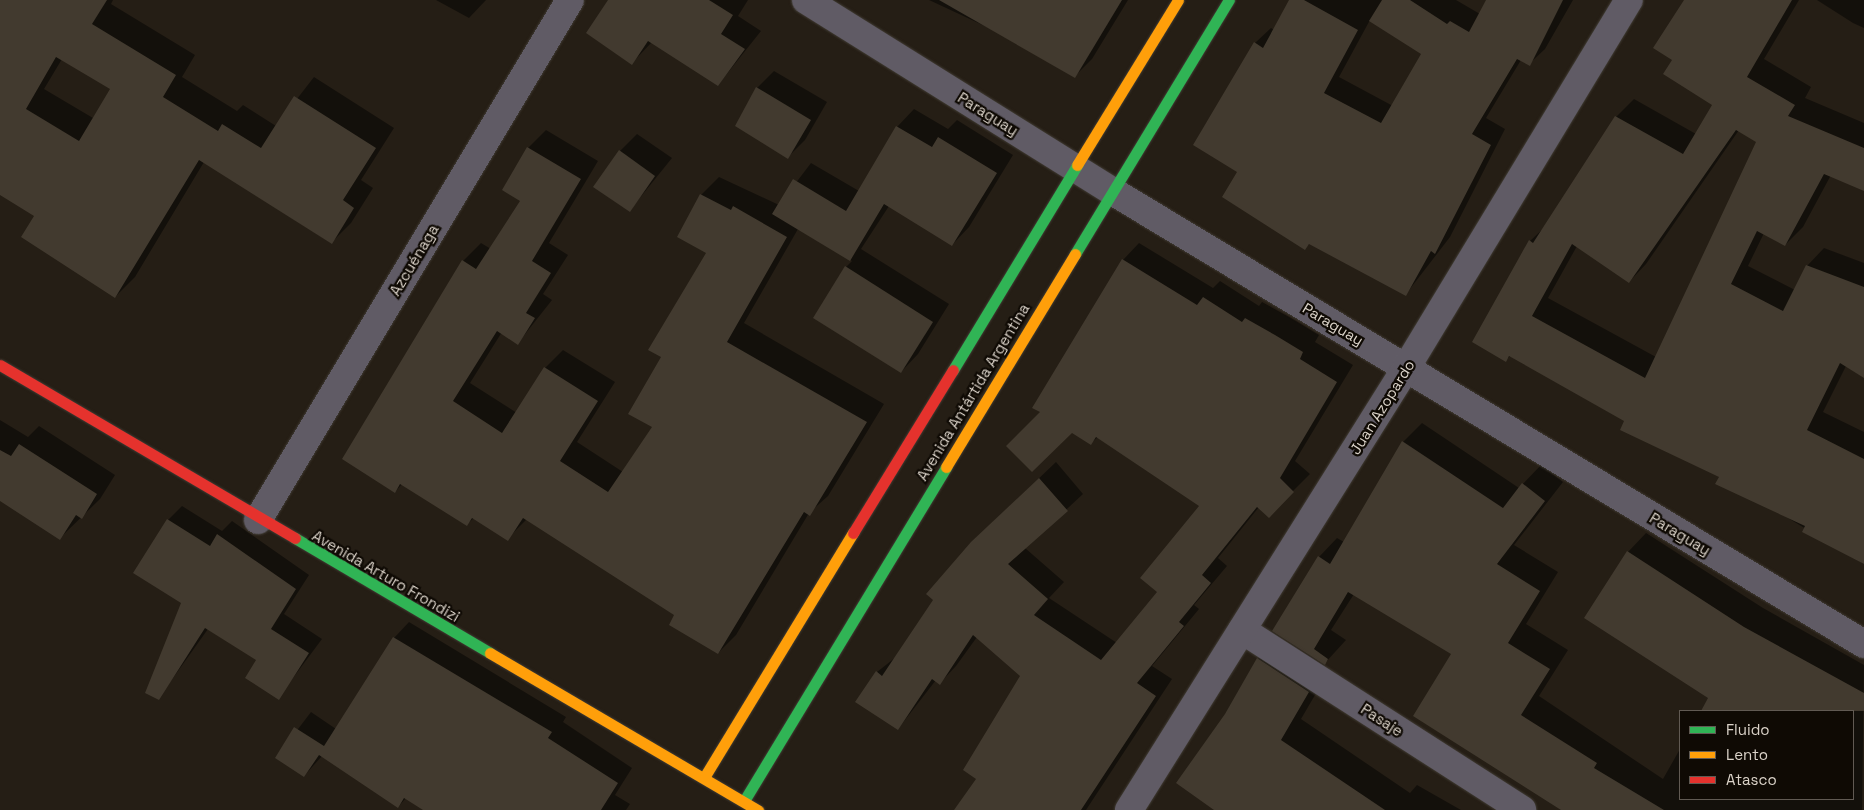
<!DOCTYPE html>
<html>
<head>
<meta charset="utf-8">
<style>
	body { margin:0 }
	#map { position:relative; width:1864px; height:810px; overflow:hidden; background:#251e15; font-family:"Space Grotesk",sans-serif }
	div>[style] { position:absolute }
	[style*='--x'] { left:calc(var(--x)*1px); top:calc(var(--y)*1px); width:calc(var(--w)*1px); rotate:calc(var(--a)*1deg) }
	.shadow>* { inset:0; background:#0007 }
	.building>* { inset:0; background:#423a2f }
	.roads { filter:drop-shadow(0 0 1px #403b33) drop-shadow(0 0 1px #403b33) }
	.street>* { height:28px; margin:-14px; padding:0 14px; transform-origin:14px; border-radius:14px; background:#605b65 }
	.fast>* { height:11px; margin:-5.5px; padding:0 5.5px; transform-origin:5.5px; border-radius:5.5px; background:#30b455 }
	.slow>* { height:11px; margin:-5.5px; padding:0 5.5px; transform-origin:5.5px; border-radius:5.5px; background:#ff9f0a }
	.jam>* { height:11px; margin:-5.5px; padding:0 5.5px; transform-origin:5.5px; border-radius:5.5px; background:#e5322d }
	span { translate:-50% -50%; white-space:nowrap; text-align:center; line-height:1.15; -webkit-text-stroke:4.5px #0f0a04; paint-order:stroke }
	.street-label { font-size:15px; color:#dbd3c9 }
	.legend { position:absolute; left:1679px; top:710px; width:175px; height:90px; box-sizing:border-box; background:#0f0a04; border:1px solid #615a53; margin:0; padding:6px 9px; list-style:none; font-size:15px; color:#dbd3c9 }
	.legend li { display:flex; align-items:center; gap:10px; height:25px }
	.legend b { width:25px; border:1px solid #615a53 }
</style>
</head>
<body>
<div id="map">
	<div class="shadow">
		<i style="clip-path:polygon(evenodd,0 0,113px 0,111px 4px,195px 55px,182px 77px,237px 111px,243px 105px,276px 126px,314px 77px,394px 128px,361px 180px,373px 188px,351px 223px,331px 243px,204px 162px,135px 277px,115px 297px,35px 215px,0 194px,0 0,62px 59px,112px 89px,93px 118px,44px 89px,62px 59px)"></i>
		<i style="clip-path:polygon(436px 0,486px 0,469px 18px)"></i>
		<i style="clip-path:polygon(609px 0,748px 0,738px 16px,761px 31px,718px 85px,652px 42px,632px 63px)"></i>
		<i style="clip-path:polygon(929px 0,1128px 0,1092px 59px,1075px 76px,1019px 42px)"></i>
		<i style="clip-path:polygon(evenodd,1290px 0,1456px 0,1480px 14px,1488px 0,1573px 0,1545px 49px,1529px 64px,1521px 60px,1486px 118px,1505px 129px,1450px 237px,1406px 294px,1310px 243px,1305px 248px,1239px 171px,1255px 43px,1271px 28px,1274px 30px,1290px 0,1370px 20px,1423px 54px,1393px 106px,1339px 77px,1370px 20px)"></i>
		<i style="clip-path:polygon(evenodd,1690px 0,1799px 0,1764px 59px,1811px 87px,1805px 98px,1864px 123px,1864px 189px,1831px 175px,1803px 227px,1785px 245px,1764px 233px,1748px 266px,1795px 290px,1807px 266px,1824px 248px,1864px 263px,1864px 377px,1846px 366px,1823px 412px,1864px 432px,1864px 564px,1626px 420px,1510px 356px,1506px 360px,1530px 241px,1546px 226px,1616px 117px,1634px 99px,1696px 134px,1713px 105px,1673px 60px,1690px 0,1739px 130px,1758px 141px,1656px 357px,1548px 298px,1577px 246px,1629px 282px,1646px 264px,1739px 130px)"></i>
		<i style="clip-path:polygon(1817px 0,1864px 0,1864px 28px,1853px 23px)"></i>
		<i style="clip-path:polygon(774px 71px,827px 102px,805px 140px,787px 158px,757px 88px)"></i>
		<i style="clip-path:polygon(914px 109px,948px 129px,957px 120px,1013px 155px,969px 227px,952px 245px,889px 206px,861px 249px,949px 304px,918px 354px,901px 372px,846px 267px,852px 261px,798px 229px,744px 323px,884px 404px,828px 496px,809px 513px,736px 635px,718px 653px,676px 614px,527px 519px,507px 539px,474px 518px,467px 524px,402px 484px,395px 492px,463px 261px,481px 243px,491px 249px,522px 200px,528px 148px,546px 130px,598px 161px,549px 243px,568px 255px,543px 294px,552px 300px,518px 343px,502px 332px,470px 383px,517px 413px,545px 368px,563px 350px,615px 382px,577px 442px,623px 472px,654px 427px,663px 357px,708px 252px,701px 195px,719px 177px,779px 205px,811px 163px,859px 191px,897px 127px)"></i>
		<i style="clip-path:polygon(637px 134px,672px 158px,630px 210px,620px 151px)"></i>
		<i style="clip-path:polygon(1139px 243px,1213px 288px,1220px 281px,1259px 306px,1262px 302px,1291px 318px,1319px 335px,1315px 342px,1353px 365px,1295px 461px,1310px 474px,1285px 499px,1259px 507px,1218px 558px,1227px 566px,1194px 605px,1199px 609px,1152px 666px,1172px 679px,1086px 810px,956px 810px,978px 778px,1022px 676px,977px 637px,956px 666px,940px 683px,936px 680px,898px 729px,877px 672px,896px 657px,989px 526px,1056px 462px,1083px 494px,1025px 548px,1064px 582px,1049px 598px,1117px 643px,1158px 592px,1201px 506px,1098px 437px,1091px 443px,1042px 412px,1123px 260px)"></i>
		<i style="clip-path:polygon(0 420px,28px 437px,39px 426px,115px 475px,100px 499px,60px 538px,0 500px)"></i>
		<i style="clip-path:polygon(1422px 423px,1519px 488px,1541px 465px,1563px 482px,1514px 545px,1558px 572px,1526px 624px,1568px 650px,1539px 696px,1663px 779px,1680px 749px,1680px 799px,1853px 799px,1853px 711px,1702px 711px,1710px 698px,1628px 552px,1646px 533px,1763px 608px,1864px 665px,1862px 810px,1563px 810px,1453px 653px,1354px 594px,1331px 630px,1346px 640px,1325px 663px,1274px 630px,1319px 557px,1337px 538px,1344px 542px,1403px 442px)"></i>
		<i style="clip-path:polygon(182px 506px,222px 531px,232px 521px,309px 575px,284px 614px,322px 639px,278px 698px,258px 660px,208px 629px,158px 699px,183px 603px,168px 520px)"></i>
		<i style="clip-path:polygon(409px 622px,566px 717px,563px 722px,632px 768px,615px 795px,630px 804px,626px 810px,425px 810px,406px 798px,398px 807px,322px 756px,304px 776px,276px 758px,311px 712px,336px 729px,394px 638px)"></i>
		<i style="clip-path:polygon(1279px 638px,1329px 671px,1301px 719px,1410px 793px,1417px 785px,1461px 810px,1216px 810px,1226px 715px,1258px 659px)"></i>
	</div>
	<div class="building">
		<i style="clip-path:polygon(evenodd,0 0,107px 0,92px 24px,176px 75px,163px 97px,218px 131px,222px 124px,261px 148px,294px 96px,376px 148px,343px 200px,354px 208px,332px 244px,199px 160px,115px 298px,21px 237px,34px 216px,0 195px,0 0,56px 57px,110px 89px,79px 141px,26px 109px,56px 57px)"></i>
		<i style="clip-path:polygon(608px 0,709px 0,733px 15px,721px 34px,745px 49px,718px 86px,648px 41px,632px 65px,586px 33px)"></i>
		<i style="clip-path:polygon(939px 0,1122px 0,1075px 78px)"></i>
		<i style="clip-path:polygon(1289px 0,1304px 0,1358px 30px,1324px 93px,1381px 123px,1421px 54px,1369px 21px,1382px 0,1410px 0,1447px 24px,1450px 21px,1469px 32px,1486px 0,1563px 0,1530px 66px,1517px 59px,1472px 134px,1491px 145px,1435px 254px,1431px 251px,1406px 296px,1309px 244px,1305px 250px,1222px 197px,1237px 172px,1193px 145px,1254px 42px,1263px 48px)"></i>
		<i style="clip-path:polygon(evenodd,1684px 0,1792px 0,1747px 77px,1795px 105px,1788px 116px,1864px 148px,1864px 191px,1824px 174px,1785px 246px,1757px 231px,1731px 284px,1783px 311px,1806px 265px,1864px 287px,1864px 378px,1840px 363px,1807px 430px,1864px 459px,1864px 564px,1802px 532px,1805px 526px,1715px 484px,1719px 477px,1620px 430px,1624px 421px,1509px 356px,1506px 362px,1472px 342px,1529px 240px,1533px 243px,1615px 116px,1683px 154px,1712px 105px,1663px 74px,1672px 60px,1653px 48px,1684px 0,1736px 130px,1756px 142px,1645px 378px,1532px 316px,1572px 244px,1629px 283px,1736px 130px)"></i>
		<i style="clip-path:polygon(756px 87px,811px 120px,788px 159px,735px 126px)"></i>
		<i style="clip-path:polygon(896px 126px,932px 147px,938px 137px,997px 173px,952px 246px,884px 204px,850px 261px,772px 214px,793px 179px,846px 211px)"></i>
		<i style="clip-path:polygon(527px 147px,581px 179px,532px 261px,551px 273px,526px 313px,535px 318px,518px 345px,497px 331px,453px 401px,502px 433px,544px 367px,598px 401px,560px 461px,608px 492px,652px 427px,628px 414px,661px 357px,648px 350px,706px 253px,677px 237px,700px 194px,731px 210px,733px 206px,787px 237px,727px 342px,867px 422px,810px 516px,804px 512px,718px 654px,669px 625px,674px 615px,523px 518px,508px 541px,472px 518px,467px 526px,400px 484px,395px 493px,342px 459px,462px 260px,476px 269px,520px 201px,502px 190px)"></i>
		<i style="clip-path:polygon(619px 150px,655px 176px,630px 212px,593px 187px)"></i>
		<i style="clip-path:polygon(1122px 259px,1197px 305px,1203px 297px,1242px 322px,1245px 318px,1275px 335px,1303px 352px,1300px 359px,1337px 382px,1280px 478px,1294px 492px,1269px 518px,1257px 507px,1202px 575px,1211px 583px,1179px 622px,1184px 626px,1137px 683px,1156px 696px,1081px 810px,954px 810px,976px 779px,963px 770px,1020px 676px,973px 635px,940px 685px,932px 679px,898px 730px,855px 702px,876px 671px,882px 676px,933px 600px,926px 594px,971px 542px,1039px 478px,1068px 511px,1008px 564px,1048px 599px,1034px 615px,1101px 660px,1157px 592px,1140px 578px,1199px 506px,1096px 437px,1091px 445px,1072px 433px,1032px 472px,1006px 446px,1040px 412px,1032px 408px)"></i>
		<i style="clip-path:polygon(845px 266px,933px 322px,901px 373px,813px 318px)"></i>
		<i style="clip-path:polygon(1402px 441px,1503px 508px,1522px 483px,1545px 501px,1497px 564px,1540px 591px,1508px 643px,1550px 669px,1521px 715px,1597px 763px,1594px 768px,1664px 810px,1561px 810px,1413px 716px,1451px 654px,1348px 592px,1314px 649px,1328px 659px,1325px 665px,1272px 631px,1318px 556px,1330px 564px)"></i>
		<i style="clip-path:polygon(19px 444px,97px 494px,82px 519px,76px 515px,60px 540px,0 501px,0 450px,11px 456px)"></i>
		<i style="clip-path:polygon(167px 519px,210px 546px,217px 534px,296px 589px,271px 629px,309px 653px,279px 700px,245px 678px,256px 660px,205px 628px,159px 700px,145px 693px,181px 603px,133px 573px)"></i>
		<i style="clip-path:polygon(1627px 551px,1744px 627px,1864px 693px,1864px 711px,1701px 711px,1708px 698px,1584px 618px)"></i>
		<i style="clip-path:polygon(393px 637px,552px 732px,548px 738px,618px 783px,601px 810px,423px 810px,404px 798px,398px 808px,319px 755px,304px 777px,275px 758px,294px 727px,324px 746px)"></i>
		<i style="clip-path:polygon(1257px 658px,1309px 692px,1281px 740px,1385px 810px,1214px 810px,1176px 783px,1225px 714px)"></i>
	</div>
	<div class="roads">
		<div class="street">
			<i style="--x:806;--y:0;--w:361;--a:32"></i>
			<i style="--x:1112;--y:191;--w:878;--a:31.06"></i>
			<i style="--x:258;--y:520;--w:606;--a:-59.04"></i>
			<i style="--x:1242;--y:630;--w:333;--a:32.7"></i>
			<i style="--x:1129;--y:810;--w:522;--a:-57.92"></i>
			<i style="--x:1406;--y:368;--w:430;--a:-58.8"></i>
		</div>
		<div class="fast">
			<i style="--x:1075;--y:254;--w:297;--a:-58.8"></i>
			<i style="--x:953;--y:370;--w:240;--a:-58.8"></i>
			<i style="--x:295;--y:538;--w:226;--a:30.5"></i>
			<i style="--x:744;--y:801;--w:390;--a:-58.8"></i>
		</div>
		<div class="slow">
			<i style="--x:1077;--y:165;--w:193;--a:-58.5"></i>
			<i style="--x:946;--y:467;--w:249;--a:-58.8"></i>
			<i style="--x:490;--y:653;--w:311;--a:30.4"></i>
			<i style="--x:705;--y:776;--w:285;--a:-58.7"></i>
		</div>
		<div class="jam">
			<i style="--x:0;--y:365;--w:342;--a:30.4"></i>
			<i style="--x:853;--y:533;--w:191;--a:-58.5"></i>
		</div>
	</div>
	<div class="street-label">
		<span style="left:988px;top:114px;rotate:32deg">Paraguay</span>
		<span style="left:414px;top:260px;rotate:-59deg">Azcuénaga</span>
		<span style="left:1333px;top:324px;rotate:31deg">Paraguay</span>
		<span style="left:973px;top:392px;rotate:-59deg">Avenida Antártida Argentina</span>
		<span style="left:1382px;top:407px;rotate:-58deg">Juan Azopardo</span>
		<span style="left:1680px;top:534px;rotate:31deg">Paraguay</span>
		<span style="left:386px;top:576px;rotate:30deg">Avenida Arturo Frondizi</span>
		<span style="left:1382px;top:720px;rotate:33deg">Pasaje</span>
	</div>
	<ul class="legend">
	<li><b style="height:6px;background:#30b455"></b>Fluido</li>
	<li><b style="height:6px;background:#ff9f0a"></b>Lento</li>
	<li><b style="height:6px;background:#e5322d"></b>Atasco</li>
	</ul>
</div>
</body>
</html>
